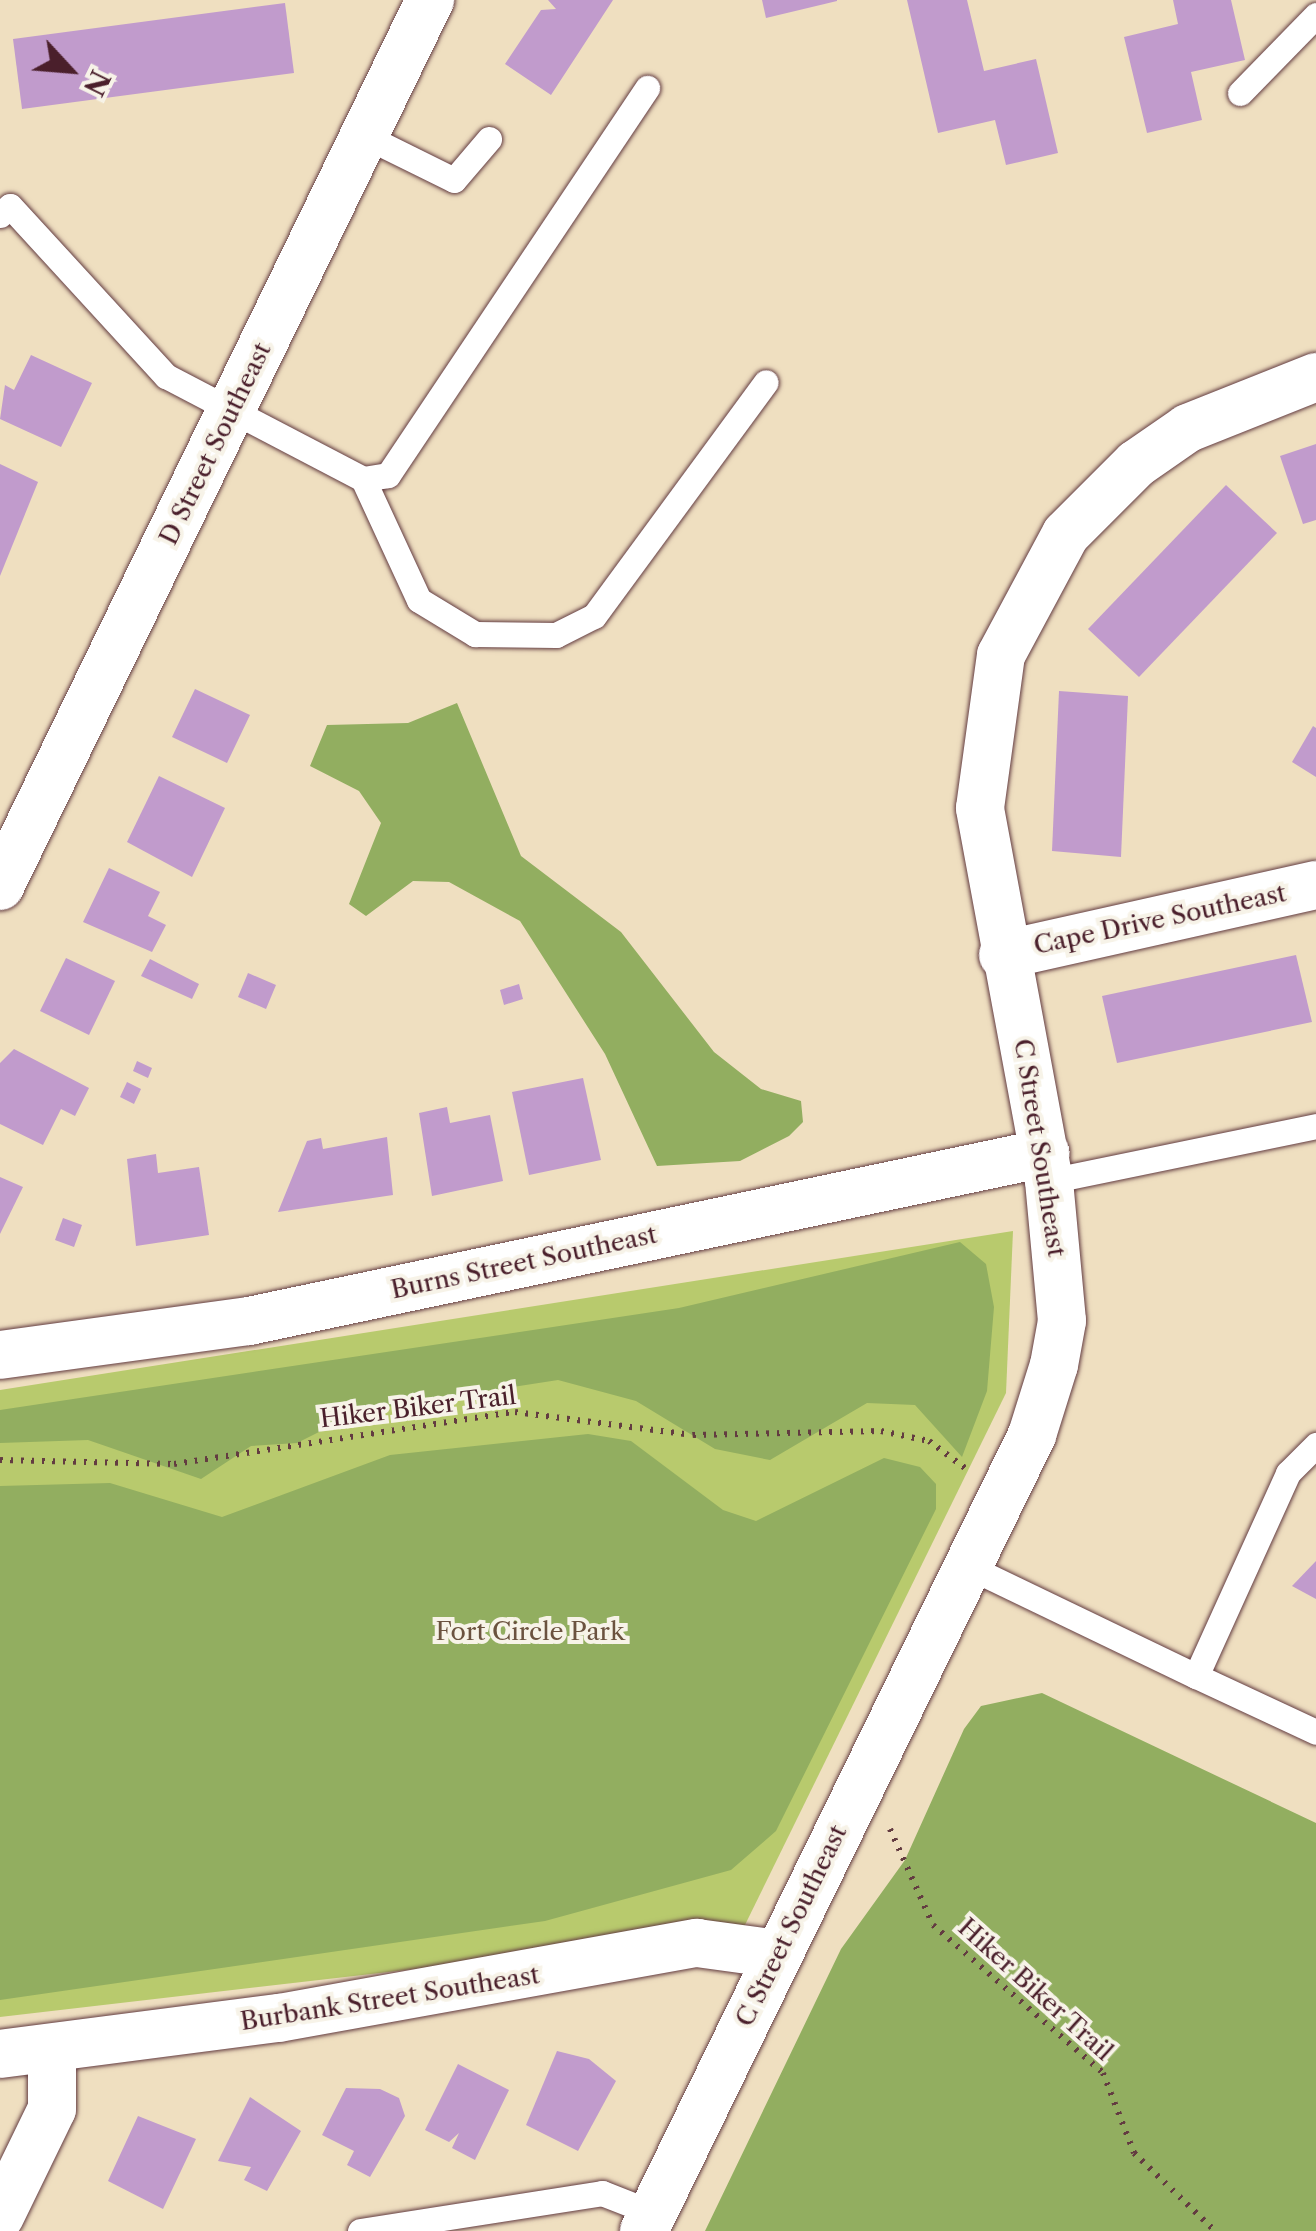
<!DOCTYPE html>
<html>
<head>
<meta charset="utf-8">
<style>
	body { margin:0 }
	#map { position:relative; width:1316px; height:2231px; overflow:hidden; background:#efdfc0; font-family:"Libre Caslon Text",serif }
	div>[style] { position:absolute }
	[style*='--x'] { left:calc(var(--x)*1px); top:calc(var(--y)*1px); width:calc(var(--w)*1px); rotate:calc(var(--a)*1deg) }
	.green>* { inset:0; background:#b8ca6d }
	.forest>* { inset:0; background:#92ae60 }
	.building>* { inset:0; background:#c19bcc }
	.path>* { height:6px; margin-top:-3px; transform-origin:0; background:repeating-linear-gradient(90deg,#633c41 0 2.5px,transparent 0 10.5px) }
	.roads { filter:drop-shadow(0 0 2px #633c41) drop-shadow(0 0 2px #633c41) }
	.lane>* { height:25px; margin:-12.5px; padding:0 12.5px; transform-origin:12.5px; border-radius:12.5px; background:#fff }
	.street>* { height:48px; margin:-24px; padding:0 24px; transform-origin:24px; border-radius:24px; background:#fff }
	span { translate:-50% -50%; white-space:nowrap; text-align:center; line-height:1.15; -webkit-text-stroke:8px #f7f3e8; paint-order:stroke }
	.street-label { font-size:25px; color:#4a1f2b }
	.park-label { font-size:25px; color:#6b523f }
	.north { position:absolute; left:20px; top:20px; width:100px; height:100px; -webkit-text-stroke:8px #f7f3e8; paint-order:stroke; rotate:116deg; font-size:28px; font-weight:700; line-height:40px; text-align:center; color:#4a1f2b }
	.north::after { content:''; display:block; margin:auto; width:35px; height:45px; background:#4a1f2b; clip-path:polygon(50% 0,100% 100%,50% 72%,0 100%) }
</style>
</head>
<body>
<div id="map">
	<div class="green">
		<i style="clip-path:polygon(1013px 1231px,1006px 1393px,742px 1931px,0 2017px,0 1390px)"></i>
	</div>
	<div class="forest">
		<i style="clip-path:polygon(457px 703px,521px 856px,621px 932px,714px 1052px,761px 1089px,801px 1101px,803px 1122px,789px 1136px,740px 1161px,657px 1166px,605px 1054px,520px 921px,449px 882px,413px 881px,366px 916px,349px 904px,381px 823px,359px 791px,310px 766px,327px 725px,408px 723px)"></i>
		<i style="clip-path:polygon(960px 1242px,986px 1264px,994px 1307px,987px 1391px,962px 1457px,915px 1405px,867px 1403px,770px 1460px,715px 1449px,636px 1401px,558px 1380px,361px 1411px,297px 1443px,251px 1446px,201px 1479px,88px 1440px,0 1443px,0 1410px,679px 1308px)"></i>
		<i style="clip-path:polygon(588px 1434px,631px 1441px,723px 1510px,756px 1521px,884px 1458px,920px 1467px,936px 1484px,936px 1509px,776px 1831px,731px 1870px,545px 1921px,0 2000px,0 1486px,110px 1483px,222px 1517px,390px 1455px)"></i>
		<i style="clip-path:polygon(1042px 1693px,1316px 1823px,1316px 2231px,705px 2231px,841px 1949px,905px 1860px,964px 1729px,981px 1706px)"></i>
	</div>
	<div class="building">
		<i style="clip-path:polygon(548px 0,613px 0,551px 95px,505px 64px,541px 10px,556px 9px)"></i>
		<i style="clip-path:polygon(762px 0,837px 0,837px 1px,766px 18px)"></i>
		<i style="clip-path:polygon(907px 0,967px 0,984px 71px,1036px 59px,1058px 153px,1006px 165px,995px 120px,938px 133px)"></i>
		<i style="clip-path:polygon(1173px 0,1231px 0,1245px 60px,1191px 72px,1202px 120px,1147px 133px,1124px 37px,1178px 24px)"></i>
		<i style="clip-path:polygon(285px 3px,294px 73px,22px 109px,13px 39px)"></i>
		<i style="clip-path:polygon(31px 355px,92px 383px,61px 447px,0 419px,5px 385px,14px 390px)"></i>
		<i style="clip-path:polygon(1316px 444px,1316px 520px,1303px 524px,1280px 456px)"></i>
		<i style="clip-path:polygon(0 464px,38px 482px,0 576px)"></i>
		<i style="clip-path:polygon(1226px 485px,1277px 533px,1139px 677px,1088px 629px)"></i>
		<i style="clip-path:polygon(195px 689px,250px 715px,227px 763px,172px 737px)"></i>
		<i style="clip-path:polygon(1059px 691px,1128px 696px,1121px 857px,1052px 851px)"></i>
		<i style="clip-path:polygon(1313px 726px,1316px 728px,1316px 777px,1292px 762px)"></i>
		<i style="clip-path:polygon(159px 776px,225px 808px,192px 877px,127px 842px)"></i>
		<i style="clip-path:polygon(109px 868px,160px 892px,148px 916px,166px 925px,152px 952px,83px 922px)"></i>
		<i style="clip-path:polygon(1296px 955px,1312px 1022px,1117px 1063px,1102px 996px)"></i>
		<i style="clip-path:polygon(66px 958px,115px 981px,89px 1035px,40px 1011px)"></i>
		<i style="clip-path:polygon(150px 959px,199px 984px,192px 999px,141px 976px)"></i>
		<i style="clip-path:polygon(248px 973px,276px 985px,266px 1009px,238px 997px)"></i>
		<i style="clip-path:polygon(519px 984px,523px 999px,504px 1005px,500px 990px)"></i>
		<i style="clip-path:polygon(14px 1049px,89px 1088px,75px 1116px,61px 1109px,43px 1145px,0 1124px,0 1063px)"></i>
		<i style="clip-path:polygon(137px 1061px,152px 1068px,148px 1078px,133px 1071px)"></i>
		<i style="clip-path:polygon(583px 1078px,601px 1160px,529px 1175px,512px 1092px)"></i>
		<i style="clip-path:polygon(127px 1082px,141px 1089px,134px 1104px,120px 1097px)"></i>
		<i style="clip-path:polygon(447px 1107px,450px 1123px,490px 1115px,503px 1181px,432px 1196px,419px 1113px)"></i>
		<i style="clip-path:polygon(387px 1137px,393px 1195px,278px 1212px,307px 1141px,321px 1138px,323px 1149px)"></i>
		<i style="clip-path:polygon(156px 1154px,158px 1173px,199px 1167px,209px 1235px,136px 1246px,127px 1159px)"></i>
		<i style="clip-path:polygon(0 1177px,23px 1187px,0 1234px)"></i>
		<i style="clip-path:polygon(63px 1218px,82px 1225px,74px 1247px,55px 1240px)"></i>
		<i style="clip-path:polygon(1316px 1561px,1316px 1599px,1292px 1586px)"></i>
		<i style="clip-path:polygon(557px 2051px,589px 2059px,616px 2081px,578px 2151px,526px 2125px)"></i>
		<i style="clip-path:polygon(458px 2064px,509px 2090px,475px 2160px,452px 2148px,459px 2133px,449px 2142px,425px 2130px)"></i>
		<i style="clip-path:polygon(346px 2088px,380px 2089px,399px 2098px,405px 2116px,370px 2177px,347px 2165px,354px 2151px,322px 2135px)"></i>
		<i style="clip-path:polygon(250px 2097px,301px 2131px,267px 2191px,244px 2180px,251px 2167px,218px 2161px)"></i>
		<i style="clip-path:polygon(138px 2116px,196px 2139px,163px 2209px,108px 2181px)"></i>
	</div>
	<div class="path">
		<i style="--x:0;--y:1460;--w:174;--a:1.3"></i>
		<i style="--x:174;--y:1464;--w:345;--a:-8.7"></i>
		<i style="--x:515;--y:1412;--w:179;--a:7.4"></i>
		<i style="--x:693;--y:1435;--w:188;--a:-1.2"></i>
		<i style="--x:881;--y:1431;--w:49;--a:11.8"></i>
		<i style="--x:929;--y:1441;--w:45;--a:36.9"></i>
		<i style="--x:890;--y:1829;--w:105;--a:65.9"></i>
		<i style="--x:933;--y:1925;--w:225;--a:41"></i>
		<i style="--x:1103;--y:2073;--w:86;--a:68.8"></i>
		<i style="--x:1134;--y:2153;--w:112;--a:43.9"></i>
	</div>
	<div class="roads">
		<div class="lane">
			<i style="--x:1240;--y:93;--w:109;--a:-45.7"></i>
			<i style="--x:365;--y:136;--w:99;--a:26.3"></i>
			<i style="--x:454;--y:180;--w:54;--a:-49.5"></i>
			<i style="--x:0;--y:215;--w:13;--a:-42"></i>
			<i style="--x:10;--y:206;--w:231;--a:47.5"></i>
			<i style="--x:166;--y:376;--w:222;--a:27.6"></i>
			<i style="--x:363;--y:479;--w:133;--a:65.2"></i>
			<i style="--x:419;--y:600;--w:66;--a:31.3"></i>
			<i style="--x:475;--y:634;--w:81;--a:0.7"></i>
			<i style="--x:556;--y:635;--w:42;--a:-26.6"></i>
			<i style="--x:594;--y:616;--w:290;--a:-53.7"></i>
			<i style="--x:363;--y:479;--w:25;--a:-9"></i>
			<i style="--x:388;--y:475;--w:466;--a:-56.2"></i>
			<i style="--x:1049;--y:1181;--w:273;--a:-11.6"></i>
			<i style="--x:967;--y:1566;--w:254;--a:25.7"></i>
			<i style="--x:1196;--y:1676;--w:223;--a:-65.6"></i>
			<i style="--x:1288;--y:1473;--w:40;--a:-45"></i>
			<i style="--x:1196;--y:1676;--w:132;--a:25"></i>
			<i style="--x:360;--y:2231;--w:245;--a:-8.9"></i>
			<i style="--x:602;--y:2193;--w:55;--a:21.4"></i>
		</div>
		<div class="street">
			<i style="--x:0;--y:886;--w:985;--a:-64.11"></i>
			<i style="--x:1003;--y:955;--w:321;--a:-12.6"></i>
			<i style="--x:0;--y:1355;--w:251;--a:-7.8"></i>
			<i style="--x:249;--y:1321;--w:814;--a:-11.92"></i>
			<i style="--x:0;--y:2054;--w:281;--a:-7.4"></i>
			<i style="--x:279;--y:2018;--w:425;--a:-10.2"></i>
			<i style="--x:697;--y:1943;--w:82;--a:7.7"></i>
			<i style="--x:0;--y:2216;--w:119;--a:-64.1"></i>
			<i style="--x:52;--y:2109;--w:60;--a:-90"></i>
			<i style="--x:644;--y:2231;--w:886;--a:-64.01"></i>
			<i style="--x:1032;--y:1435;--w:73;--a:-72.6"></i>
			<i style="--x:1054;--y:1365;--w:45;--a:-79.7"></i>
			<i style="--x:1062;--y:1321;--w:141;--a:-95.3"></i>
			<i style="--x:1049;--y:1181;--w:379;--a:-100.5"></i>
			<i style="--x:980;--y:808;--w:154;--a:-82.2"></i>
			<i style="--x:1001;--y:655;--w:137;--a:-61.8"></i>
			<i style="--x:1066;--y:534;--w:99;--a:-45"></i>
			<i style="--x:1136;--y:464;--w:63;--a:-34.7"></i>
			<i style="--x:1188;--y:428;--w:138;--a:-21.7"></i>
		</div>
	</div>
	<div class="street-label">
		<span style="left:216px;top:444px;rotate:-64deg">D Street Southeast</span>
		<span style="left:1160px;top:920px;rotate:-12deg">Cape Drive Southeast</span>
		<span style="left:1039px;top:1148px;rotate:81deg">C Street Southeast</span>
		<span style="left:524px;top:1263px;rotate:-12deg">Burns Street Southeast</span>
		<span style="left:418px;top:1408px;rotate:-7deg">Hiker Biker Trail</span>
		<span style="left:792px;top:1926px;rotate:-64deg">C Street Southeast</span>
		<span style="left:1035px;top:1990px;rotate:42deg">Hiker Biker Trail</span>
		<span style="left:390px;top:1999px;rotate:-9deg">Burbank Street Southeast</span>
	</div>
	<div class="park-label">
		<span style="left:530px;top:1632px">Fort Circle Park</span>
	</div>
	<div class="north">N</div>
</div>
</body>
</html>
